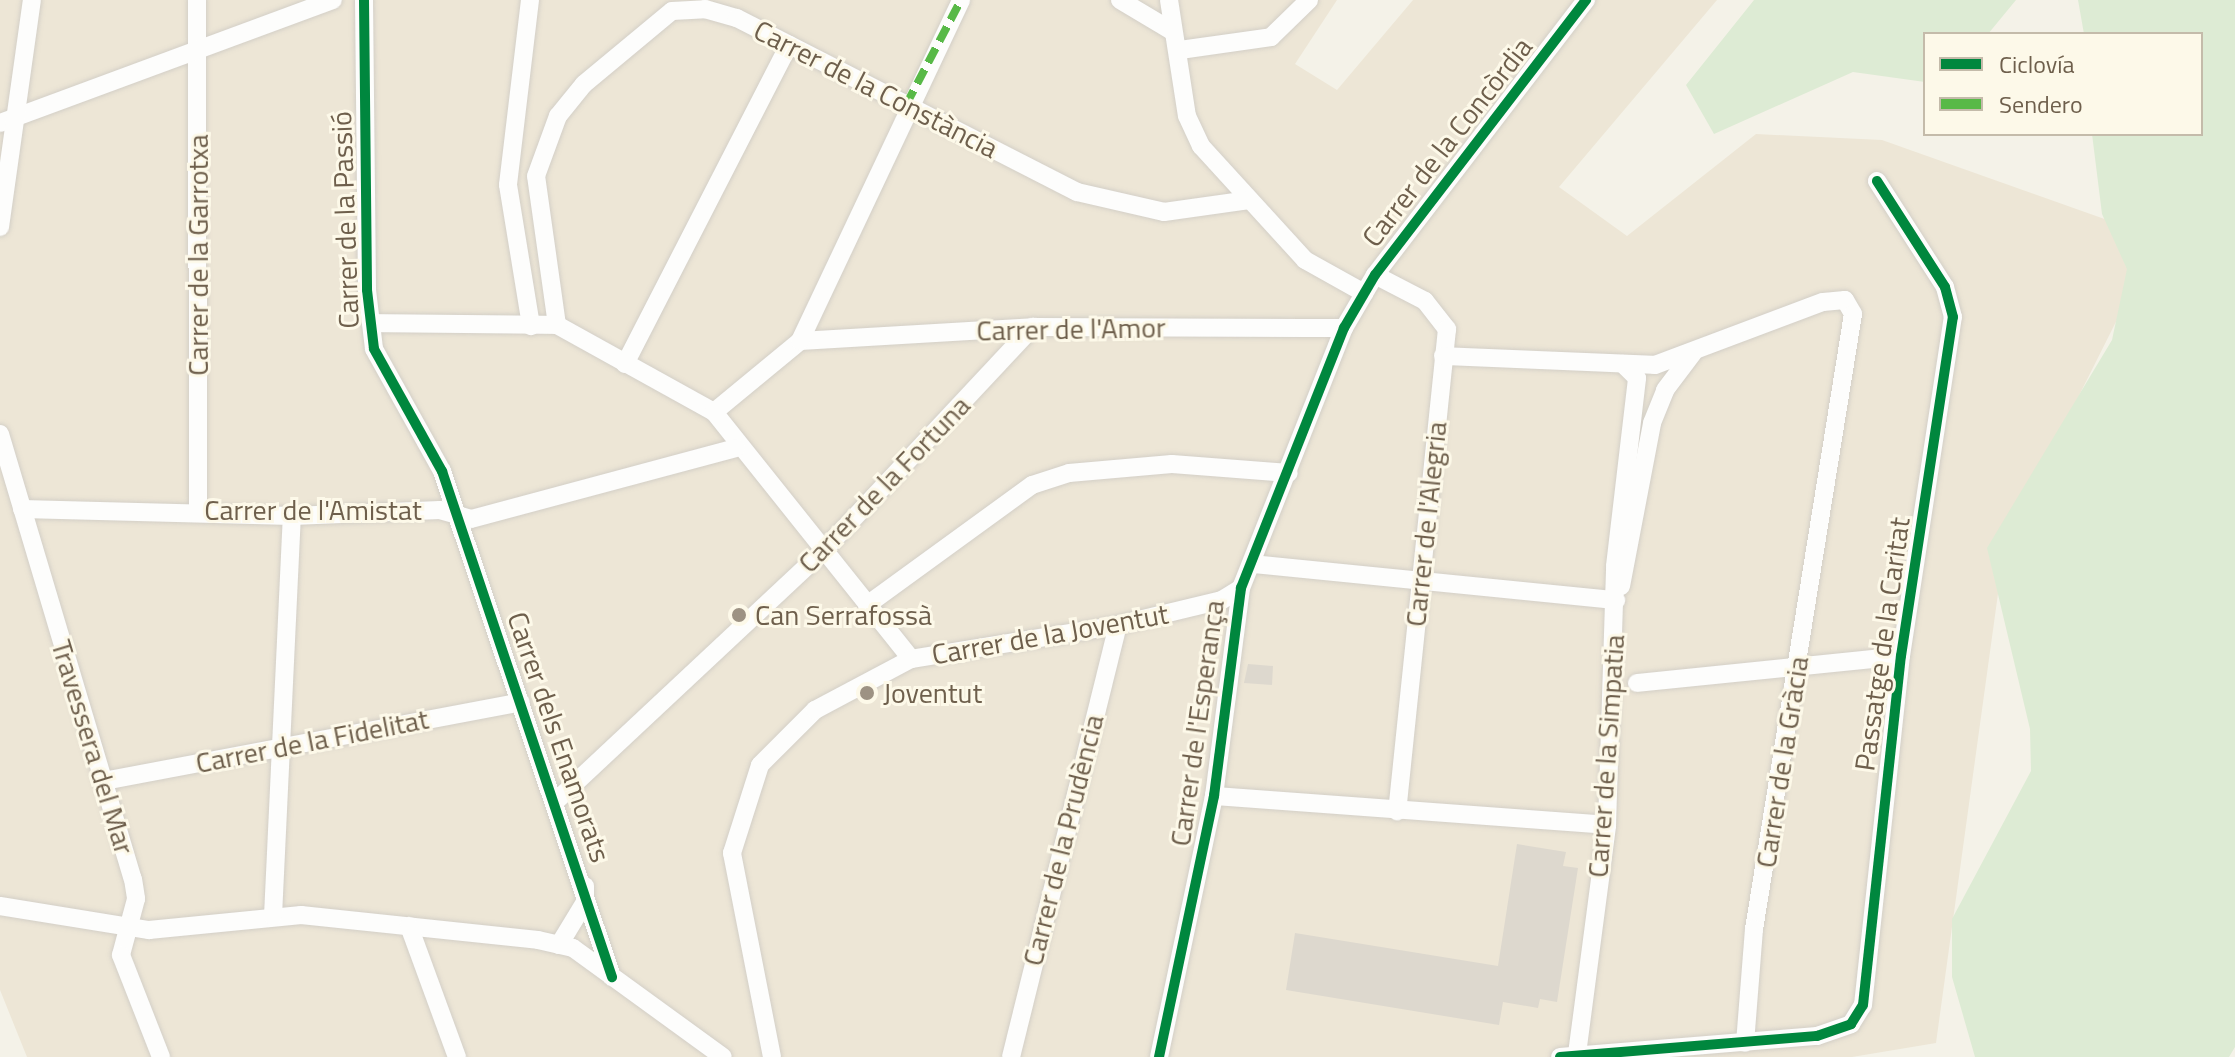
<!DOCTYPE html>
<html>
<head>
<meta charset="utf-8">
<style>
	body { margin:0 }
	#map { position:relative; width:2235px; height:1057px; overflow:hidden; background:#f4f2e8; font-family:"Titillium Web",sans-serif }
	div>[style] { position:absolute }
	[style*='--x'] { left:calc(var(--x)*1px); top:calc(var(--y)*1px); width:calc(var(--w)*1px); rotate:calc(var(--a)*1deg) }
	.residential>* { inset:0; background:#ede6d6 }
	.green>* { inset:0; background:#ddebd4 }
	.building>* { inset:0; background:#ddd8ce }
	.roads { filter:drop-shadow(0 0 2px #d3cfc7) drop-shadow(0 0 2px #d3cfc7) }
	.street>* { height:18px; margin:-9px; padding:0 9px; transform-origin:9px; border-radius:9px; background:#fdfdfc }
	.quiet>* { height:8px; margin-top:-4px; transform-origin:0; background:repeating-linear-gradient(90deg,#58b947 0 16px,transparent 0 24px) }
	.cycleway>* { height:10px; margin:-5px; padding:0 5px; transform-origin:5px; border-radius:5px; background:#00873e }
	.dots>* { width:22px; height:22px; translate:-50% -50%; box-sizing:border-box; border:4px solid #fdf9e9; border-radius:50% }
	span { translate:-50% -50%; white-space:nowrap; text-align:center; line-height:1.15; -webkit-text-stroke:6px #fdf9e9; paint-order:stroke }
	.street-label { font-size:28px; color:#6e5f4c }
	.poi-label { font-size:28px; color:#6e5f4c }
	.left { translate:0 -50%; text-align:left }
	.legend { position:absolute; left:1923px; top:32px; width:280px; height:104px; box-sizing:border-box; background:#fdf9e9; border:2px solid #c4bbaa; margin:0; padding:10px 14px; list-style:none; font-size:24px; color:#6e5f4c }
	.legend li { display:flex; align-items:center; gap:16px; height:40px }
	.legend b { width:40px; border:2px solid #c4bbaa }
</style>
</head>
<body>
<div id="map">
	<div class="residential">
		<i style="clip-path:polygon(0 0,1337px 0,1295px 64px,1337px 90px,1413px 0,1717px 0,1559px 187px,1627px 236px,1756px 134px,1882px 140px,2158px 238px,2005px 543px,1936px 1043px,1852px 1057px,27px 1057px,0 990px)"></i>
	</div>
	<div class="green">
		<i style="clip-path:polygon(1754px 0,2016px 0,1988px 34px,1925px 34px,1925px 82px,1853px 72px,1714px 134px,1686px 85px)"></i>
		<i style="clip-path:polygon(2078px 0,2235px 0,2235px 1047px,2229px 1057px,1975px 1057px,1952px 977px,1952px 919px,2031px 771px,2030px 729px,1987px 548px,2112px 340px,2127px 269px,2102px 214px,2092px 134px,2201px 134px,2201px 34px,2084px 34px)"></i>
	</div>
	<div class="building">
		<i style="clip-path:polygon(1248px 664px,1273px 666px,1272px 685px,1244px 683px)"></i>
		<i style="clip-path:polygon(1517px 844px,1566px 852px,1563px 866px,1578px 868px,1557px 1002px,1540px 999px,1538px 1008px,1503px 1002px,1499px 1025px,1286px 990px,1295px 933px,1498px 966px)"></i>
	</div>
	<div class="roads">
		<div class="street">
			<i style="--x:197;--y:0;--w:511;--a:89.89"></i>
			<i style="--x:364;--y:0;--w:290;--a:89.4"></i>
			<i style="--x:367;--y:290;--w:59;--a:83.2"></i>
			<i style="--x:374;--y:349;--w:140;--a:60.9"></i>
			<i style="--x:442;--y:471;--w:534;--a:71.43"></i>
			<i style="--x:530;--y:0;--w:186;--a:96.8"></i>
			<i style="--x:508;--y:185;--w:143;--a:80.7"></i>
			<i style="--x:1120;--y:0;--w:61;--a:30.8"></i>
			<i style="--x:1169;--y:0;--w:117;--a:81.2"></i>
			<i style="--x:1187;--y:116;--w:33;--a:65"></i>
			<i style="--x:1201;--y:146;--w:154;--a:47.6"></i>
			<i style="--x:1305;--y:260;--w:68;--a:29.2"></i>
			<i style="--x:1180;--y:50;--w:92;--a:-8.1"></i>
			<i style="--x:1271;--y:37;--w:53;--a:-44.2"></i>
			<i style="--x:0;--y:123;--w:355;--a:-20.3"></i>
			<i style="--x:0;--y:227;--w:229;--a:-82"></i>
			<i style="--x:1375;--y:275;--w:56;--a:27.5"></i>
			<i style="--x:1425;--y:301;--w:36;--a:52"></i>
			<i style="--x:1447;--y:329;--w:485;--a:95.9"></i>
			<i style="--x:371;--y:323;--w:186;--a:0.6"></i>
			<i style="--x:557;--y:325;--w:179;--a:29"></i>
			<i style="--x:714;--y:412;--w:316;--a:51.4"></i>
			<i style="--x:557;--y:325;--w:150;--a:-98"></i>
			<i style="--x:536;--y:176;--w:64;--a:-69.9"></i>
			<i style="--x:558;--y:116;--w:41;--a:-50.9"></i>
			<i style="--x:584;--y:84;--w:114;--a:-39.7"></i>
			<i style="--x:672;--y:11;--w:33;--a:-3"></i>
			<i style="--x:705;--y:9;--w:33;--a:16"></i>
			<i style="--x:737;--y:18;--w:382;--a:27.1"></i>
			<i style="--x:1077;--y:192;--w:89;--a:12.9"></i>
			<i style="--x:1164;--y:212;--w:86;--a:-8"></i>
			<i style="--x:800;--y:341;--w:233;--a:-3.4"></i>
			<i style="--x:1033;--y:327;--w:311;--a:0.2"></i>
			<i style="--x:1443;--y:356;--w:212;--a:2.4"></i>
			<i style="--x:1655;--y:365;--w:179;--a:-20.6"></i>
			<i style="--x:1823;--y:302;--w:22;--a:-5"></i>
			<i style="--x:1845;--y:300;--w:16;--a:60"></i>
			<i style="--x:1853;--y:314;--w:623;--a:99.14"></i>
			<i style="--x:1754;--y:929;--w:114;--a:94.5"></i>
			<i style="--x:625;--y:364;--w:359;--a:-62.8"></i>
			<i style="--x:714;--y:412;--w:112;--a:-39.5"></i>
			<i style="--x:800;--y:341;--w:377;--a:-64.7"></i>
			<i style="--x:0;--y:434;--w:464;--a:73.4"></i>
			<i style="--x:133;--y:879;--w:20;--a:81"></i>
			<i style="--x:136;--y:899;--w:58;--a:105"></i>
			<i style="--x:121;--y:955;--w:110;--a:68.6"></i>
			<i style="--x:22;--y:509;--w:270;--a:1.5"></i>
			<i style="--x:292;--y:516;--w:148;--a:-2.3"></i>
			<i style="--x:440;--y:510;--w:32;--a:16"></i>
			<i style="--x:471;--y:519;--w:274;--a:-15"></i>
			<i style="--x:1253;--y:564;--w:365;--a:5.7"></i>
			<i style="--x:1621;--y:586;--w:166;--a:-79.2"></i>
			<i style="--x:1652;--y:423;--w:35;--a:-68"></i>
			<i style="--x:1665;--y:390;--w:46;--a:-52.9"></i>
			<i style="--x:867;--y:605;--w:204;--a:-36"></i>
			<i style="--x:1032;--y:485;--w:39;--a:-18"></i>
			<i style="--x:1069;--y:473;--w:103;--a:-5"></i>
			<i style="--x:1172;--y:464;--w:117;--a:4.4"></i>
			<i style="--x:1637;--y:683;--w:265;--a:-5.8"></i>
			<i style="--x:104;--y:781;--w:424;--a:-10.7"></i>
			<i style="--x:1214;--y:796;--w:394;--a:4.2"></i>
			<i style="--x:556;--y:801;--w:367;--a:-43.1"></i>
			<i style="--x:824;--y:550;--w:306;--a:-46.9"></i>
			<i style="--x:0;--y:906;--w:151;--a:9.2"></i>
			<i style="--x:149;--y:930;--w:153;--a:-5.6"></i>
			<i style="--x:301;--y:915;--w:238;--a:6"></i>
			<i style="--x:538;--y:940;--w:36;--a:13"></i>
			<i style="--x:573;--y:948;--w:185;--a:36"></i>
			<i style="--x:273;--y:916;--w:400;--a:-87.3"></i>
			<i style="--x:409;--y:926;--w:140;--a:69.9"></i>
			<i style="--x:559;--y:945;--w:50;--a:-58.8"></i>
			<i style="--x:585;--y:902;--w:16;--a:-90"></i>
			<i style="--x:1577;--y:1054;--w:231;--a:-82.5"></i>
			<i style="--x:1607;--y:825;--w:259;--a:-88.2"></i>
			<i style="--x:1615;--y:566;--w:189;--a:-83.3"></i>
			<i style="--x:1637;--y:378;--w:20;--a:-135"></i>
			<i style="--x:772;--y:1057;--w:208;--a:-101.1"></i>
			<i style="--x:732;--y:853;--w:92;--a:-72.3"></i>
			<i style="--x:760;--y:765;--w:78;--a:-45"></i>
			<i style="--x:815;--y:710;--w:109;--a:-28"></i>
			<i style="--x:911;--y:659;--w:210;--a:-9.3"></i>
			<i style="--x:1118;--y:625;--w:107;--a:-13.5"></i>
			<i style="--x:1222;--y:600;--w:22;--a:-32"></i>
			<i style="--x:1011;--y:1057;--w:445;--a:-76.1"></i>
			<i style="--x:1159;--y:1057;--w:267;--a:-78.1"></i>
			<i style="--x:1214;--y:796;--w:210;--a:-82.6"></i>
			<i style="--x:1241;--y:588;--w:280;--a:-68.4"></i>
			<i style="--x:1344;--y:328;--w:61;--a:-59.7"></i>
			<i style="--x:1375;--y:275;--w:347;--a:-52.5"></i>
			<i style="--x:1560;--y:1057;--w:258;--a:-4.7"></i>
			<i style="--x:1817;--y:1036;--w:36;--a:-19"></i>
			<i style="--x:1851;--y:1024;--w:22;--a:-58"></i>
			<i style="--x:1863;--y:1005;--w:351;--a:-83.8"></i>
			<i style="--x:1901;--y:656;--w:343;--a:-81.3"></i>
			<i style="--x:1953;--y:317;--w:31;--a:-105"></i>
			<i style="--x:1945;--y:287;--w:126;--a:-122.7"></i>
		</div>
	</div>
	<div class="quiet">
		<i style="--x:906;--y:105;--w:119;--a:-62.4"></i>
	</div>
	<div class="cycleway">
		<i style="--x:364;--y:0;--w:290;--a:89.4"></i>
		<i style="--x:367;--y:290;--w:59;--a:83.2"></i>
		<i style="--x:374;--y:349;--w:140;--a:60.9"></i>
		<i style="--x:442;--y:471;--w:534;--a:71.43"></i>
		<i style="--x:1159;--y:1057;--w:267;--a:-78.1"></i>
		<i style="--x:1214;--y:796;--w:210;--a:-82.6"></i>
		<i style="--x:1241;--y:588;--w:280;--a:-68.4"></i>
		<i style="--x:1344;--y:328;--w:61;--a:-59.7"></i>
		<i style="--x:1375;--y:275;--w:347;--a:-52.5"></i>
		<i style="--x:1560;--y:1057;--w:258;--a:-4.7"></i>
		<i style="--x:1817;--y:1036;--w:36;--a:-19"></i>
		<i style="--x:1851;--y:1024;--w:22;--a:-58"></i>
		<i style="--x:1863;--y:1005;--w:351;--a:-83.8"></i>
		<i style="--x:1901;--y:656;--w:343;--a:-81.3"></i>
		<i style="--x:1953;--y:317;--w:31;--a:-105"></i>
		<i style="--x:1945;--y:287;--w:126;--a:-122.7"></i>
	</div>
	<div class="dots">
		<i style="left:739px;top:615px;background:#9d9283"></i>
		<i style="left:867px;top:693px;background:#9d9283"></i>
	</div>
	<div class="street-label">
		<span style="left:876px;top:89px;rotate:27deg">Carrer de la Constància</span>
		<span style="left:1447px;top:142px;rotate:-52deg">Carrer de la Concòrdia</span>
		<span style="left:345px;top:220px;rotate:-92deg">Carrer de la Passió</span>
		<span style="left:198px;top:255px;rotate:-90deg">Carrer de la Garrotxa</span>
		<span style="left:1071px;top:329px;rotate:-1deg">Carrer de l'Amor</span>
		<span style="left:884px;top:484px;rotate:-46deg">Carrer de la Fortuna</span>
		<span style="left:313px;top:510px">Carrer de l'Amistat</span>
		<span style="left:1426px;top:524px;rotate:-84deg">Carrer de l'Alegria</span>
		<span style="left:1050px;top:634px;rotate:-10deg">Carrer de la Joventut</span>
		<span style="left:1882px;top:644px;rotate:-82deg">Passatge de la Caritat</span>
		<span style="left:1197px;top:723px;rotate:-82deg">Carrer de l'Esperança</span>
		<span style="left:559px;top:737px;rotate:71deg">Carrer dels Enamorats</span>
		<span style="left:312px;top:741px;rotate:-11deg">Carrer de la Fidelitat</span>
		<span style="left:93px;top:747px;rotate:73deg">Travessera del Mar</span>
		<span style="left:1606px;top:756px;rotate:-86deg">Carrer de la Simpatia</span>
		<span style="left:1782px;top:762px;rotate:-81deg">Carrer de la Gràcia</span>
		<span style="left:1063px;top:840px;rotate:-76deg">Carrer de la Prudència</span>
	</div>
	<div class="poi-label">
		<span class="left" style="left:755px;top:615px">Can Serrafossà</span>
		<span class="left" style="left:883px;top:693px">Joventut</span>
	</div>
	<ul class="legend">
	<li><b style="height:10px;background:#00873e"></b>Ciclovía</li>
	<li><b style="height:10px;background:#58b947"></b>Sendero</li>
	</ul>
</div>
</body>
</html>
